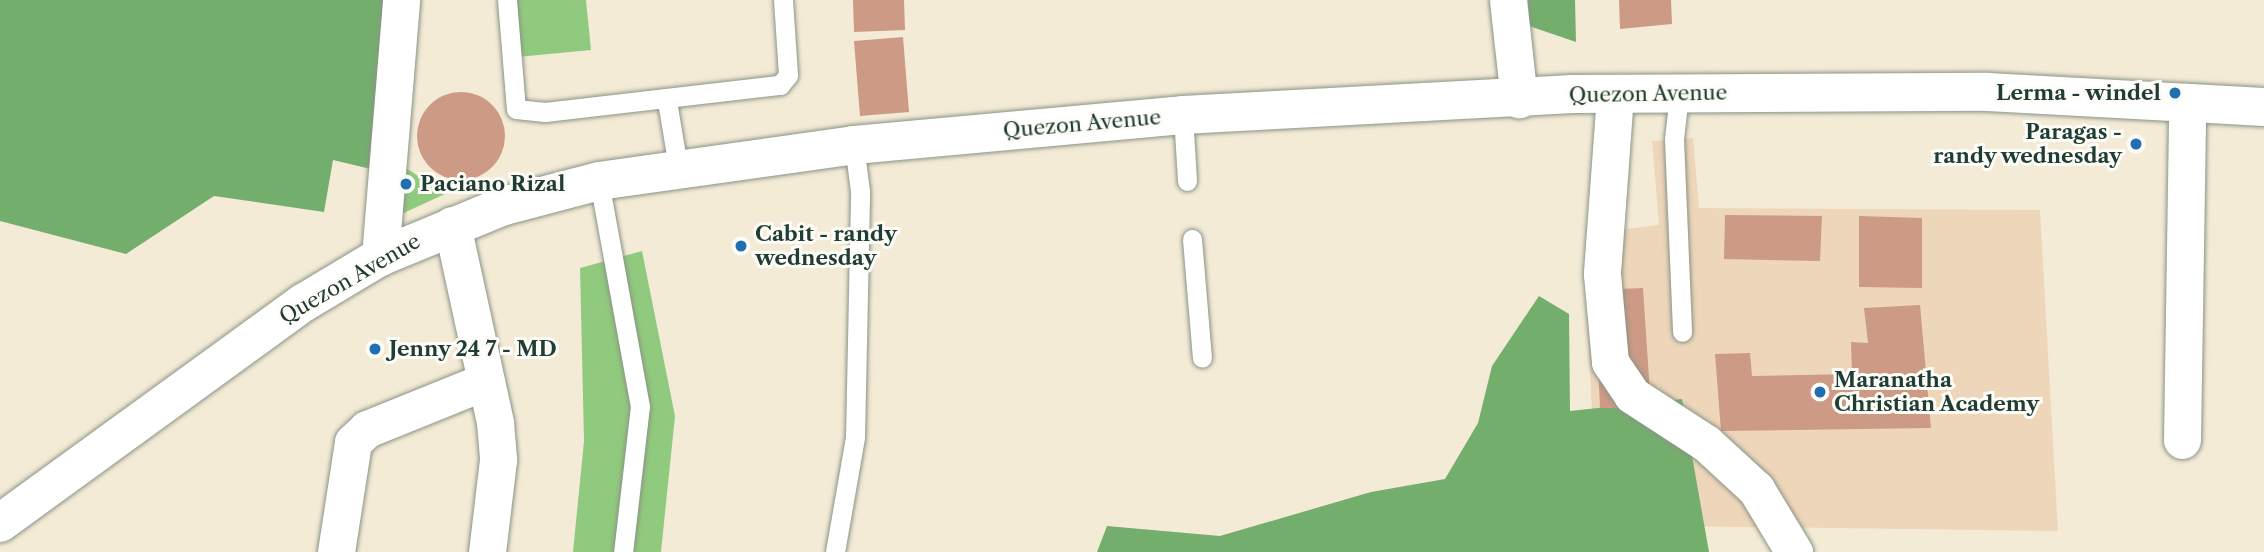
<!DOCTYPE html>
<html>
<head>
<meta charset="utf-8">
<style>
	body { margin:0 }
	#map { position:relative; width:2264px; height:552px; overflow:hidden; background:#f4ebd6; font-family:"Libre Caslon Text",serif }
	div>[style] { position:absolute }
	[style*='--x'] { left:calc(var(--x)*1px); top:calc(var(--y)*1px); width:calc(var(--w)*1px); rotate:calc(var(--a)*1deg) }
	.built>* { inset:0; background:#eed6bb }
	.green>* { inset:0; background:#90ca7e }
	.forest>* { inset:0; background:#74ae6d }
	.building>* { inset:0; background:#cd9a86 }
	.round { border-radius:50% }
	.roads { filter:drop-shadow(0 0 2px #8a9485) drop-shadow(0 0 2px #8a9485) }
	.lane>* { height:19px; margin:-9.5px; padding:0 9.5px; transform-origin:9.5px; border-radius:9.5px; background:#fff }
	.street>* { height:37px; margin:-18.5px; padding:0 18.5px; transform-origin:18.5px; border-radius:18.5px; background:#fff }
	.secondary>* { height:38px; margin:-19px; padding:0 19px; transform-origin:19px; border-radius:19px; background:#fff }
	.dots>* { width:19px; height:19px; translate:-50% -50%; box-sizing:border-box; border:4px solid #fdfcf7; border-radius:50% }
	span { translate:-50% -50%; white-space:nowrap; text-align:center; line-height:1.15; -webkit-text-stroke:6px #fdfcf7; paint-order:stroke }
	.poi-label { font-size:21px; color:#1f3d34; font-weight:700 }
	.right { translate:-100% -50%; text-align:right }
	.left { translate:0 -50%; text-align:left }
	.street-label { font-size:21px; color:#1f3d34 }
</style>
</head>
<body>
<div id="map">
	<div class="built">
		<i style="clip-path:polygon(1693px 138px,1699px 208px,2040px 210px,2058px 531px,1597px 525px,1585px 259px,1617px 230px,1659px 225px,1652px 141px)"></i>
	</div>
	<div class="green">
		<i style="clip-path:polygon(511px 0,586px 0,591px 50px,517px 57px)"></i>
		<i style="clip-path:polygon(403px 166px,445px 194px,397px 216px)"></i>
		<i style="clip-path:polygon(642px 251px,675px 416px,661px 552px,573px 552px,584px 441px,580px 268px)"></i>
	</div>
	<div class="forest">
		<i style="clip-path:polygon(0 0,388px 0,375px 170px,333px 160px,324px 212px,214px 196px,126px 254px,0 221px)"></i>
		<i style="clip-path:polygon(1528px 0,1575px 0,1576px 42px,1529px 26px)"></i>
		<i style="clip-path:polygon(1539px 296px,1569px 314px,1570px 411px,1682px 399px,1709px 552px,1097px 552px,1107px 526px,1220px 536px,1371px 492px,1445px 479px,1478px 423px,1492px 366px)"></i>
	</div>
	<div class="building">
		<i style="clip-path:polygon(853px 0,904px 0,905px 30px,854px 32px)"></i>
		<i style="clip-path:polygon(1619px 0,1671px 0,1672px 24px,1620px 29px)"></i>
		<i style="clip-path:polygon(903px 37px,909px 112px,860px 116px,854px 41px)"></i>
		<i class="round" style="left:417px;top:92px;width:88px;height:88px"></i>
		<i style="clip-path:polygon(1725px 215px,1822px 216px,1820px 261px,1724px 259px)"></i>
		<i style="clip-path:polygon(1859px 216px,1922px 218px,1922px 288px,1859px 287px)"></i>
		<i style="clip-path:polygon(1643px 288px,1651px 408px,1600px 408px,1595px 290px)"></i>
		<i style="clip-path:polygon(1920px 305px,1931px 428px,1721px 431px,1715px 354px,1750px 353px,1752px 376px,1852px 374px,1851px 342px,1868px 343px,1864px 308px)"></i>
	</div>
	<div class="roads">
		<div class="lane">
			<i style="--x:507;--y:0;--w:109;--a:85.3"></i>
			<i style="--x:516;--y:109;--w:29;--a:6"></i>
			<i style="--x:545;--y:112;--w:237;--a:-6.6"></i>
			<i style="--x:780;--y:85;--w:13;--a:-51"></i>
			<i style="--x:788;--y:75;--w:75;--a:-93.8"></i>
			<i style="--x:1679;--y:95;--w:44;--a:96.5"></i>
			<i style="--x:1674;--y:139;--w:193;--a:87.6"></i>
			<i style="--x:667;--y:101;--w:67;--a:80.5"></i>
			<i style="--x:1183;--y:115;--w:66;--a:86.5"></i>
			<i style="--x:599;--y:181;--w:229;--a:79.7"></i>
			<i style="--x:640;--y:406;--w:147;--a:96.6"></i>
			<i style="--x:1192;--y:239;--w:119;--a:85.2"></i>
			<i style="--x:835;--y:552;--w:117;--a:-80.1"></i>
			<i style="--x:855;--y:437;--w:246;--a:-88.8"></i>
			<i style="--x:860;--y:191;--w:46;--a:-97.4"></i>
		</div>
		<div class="street">
			<i style="--x:1508;--y:0;--w:100;--a:83.7"></i>
			<i style="--x:1615;--y:95;--w:179;--a:94.2"></i>
			<i style="--x:1602;--y:274;--w:88;--a:84.8"></i>
			<i style="--x:1610;--y:362;--w:40;--a:56"></i>
			<i style="--x:1632;--y:395;--w:88;--a:33"></i>
			<i style="--x:1706;--y:443;--w:68;--a:42.6"></i>
			<i style="--x:1756;--y:489;--w:74;--a:58.9"></i>
			<i style="--x:452;--y:225;--w:203;--a:77.7"></i>
			<i style="--x:495;--y:423;--w:37;--a:85"></i>
			<i style="--x:498;--y:460;--w:93;--a:96.8"></i>
			<i style="--x:380;--y:257;--w:258;--a:-85.3"></i>
			<i style="--x:2182;--y:440;--w:337;--a:-89.1"></i>
			<i style="--x:336;--y:552;--w:111;--a:-81.2"></i>
			<i style="--x:353;--y:442;--w:19;--a:-43"></i>
			<i style="--x:367;--y:429;--w:128;--a:-22"></i>
		</div>
		<div class="secondary">
			<i style="--x:0;--y:523;--w:374;--a:-36"></i>
			<i style="--x:303;--y:303;--w:90;--a:-30.9"></i>
			<i style="--x:380;--y:257;--w:134;--a:-22.4"></i>
			<i style="--x:504;--y:206;--w:98;--a:-14.7"></i>
			<i style="--x:599;--y:181;--w:258;--a:-8"></i>
			<i style="--x:854;--y:145;--w:330;--a:-5.2"></i>
			<i style="--x:1183;--y:115;--w:390;--a:-3.1"></i>
			<i style="--x:1572;--y:94;--w:416;--a:-0.3"></i>
			<i style="--x:1988;--y:92;--w:276;--a:3.1"></i>
		</div>
	</div>
	<div class="dots">
		<i style="left:2175px;top:93px;background:#1f6fb2"></i>
		<i style="left:2136px;top:144px;background:#1f6fb2"></i>
		<i style="left:406px;top:184px;background:#1f6fb2"></i>
		<i style="left:741px;top:246px;background:#1f6fb2"></i>
		<i style="left:375px;top:349px;background:#1f6fb2"></i>
		<i style="left:1820px;top:392px;background:#1f6fb2"></i>
	</div>
	<div class="poi-label">
		<span class="right" style="left:2161px;top:93px">Lerma - windel</span>
		<span class="right" style="left:2122px;top:144px">Paragas -<br>randy wednesday</span>
		<span class="left" style="left:420px;top:184px">Paciano Rizal</span>
		<span class="left" style="left:755px;top:246px">Cabit - randy<br>wednesday</span>
		<span class="left" style="left:389px;top:349px">Jenny 24 7 - MD</span>
		<span class="left" style="left:1834px;top:392px">Maranatha<br>Christian Academy</span>
	</div>
	<div class="street-label">
		<span style="left:1648px;top:94px;rotate:-1deg">Quezon Avenue</span>
		<span style="left:1082px;top:124px;rotate:-5deg">Quezon Avenue</span>
		<span style="left:350px;top:279px;rotate:-30deg">Quezon Avenue</span>
	</div>
</div>
</body>
</html>
